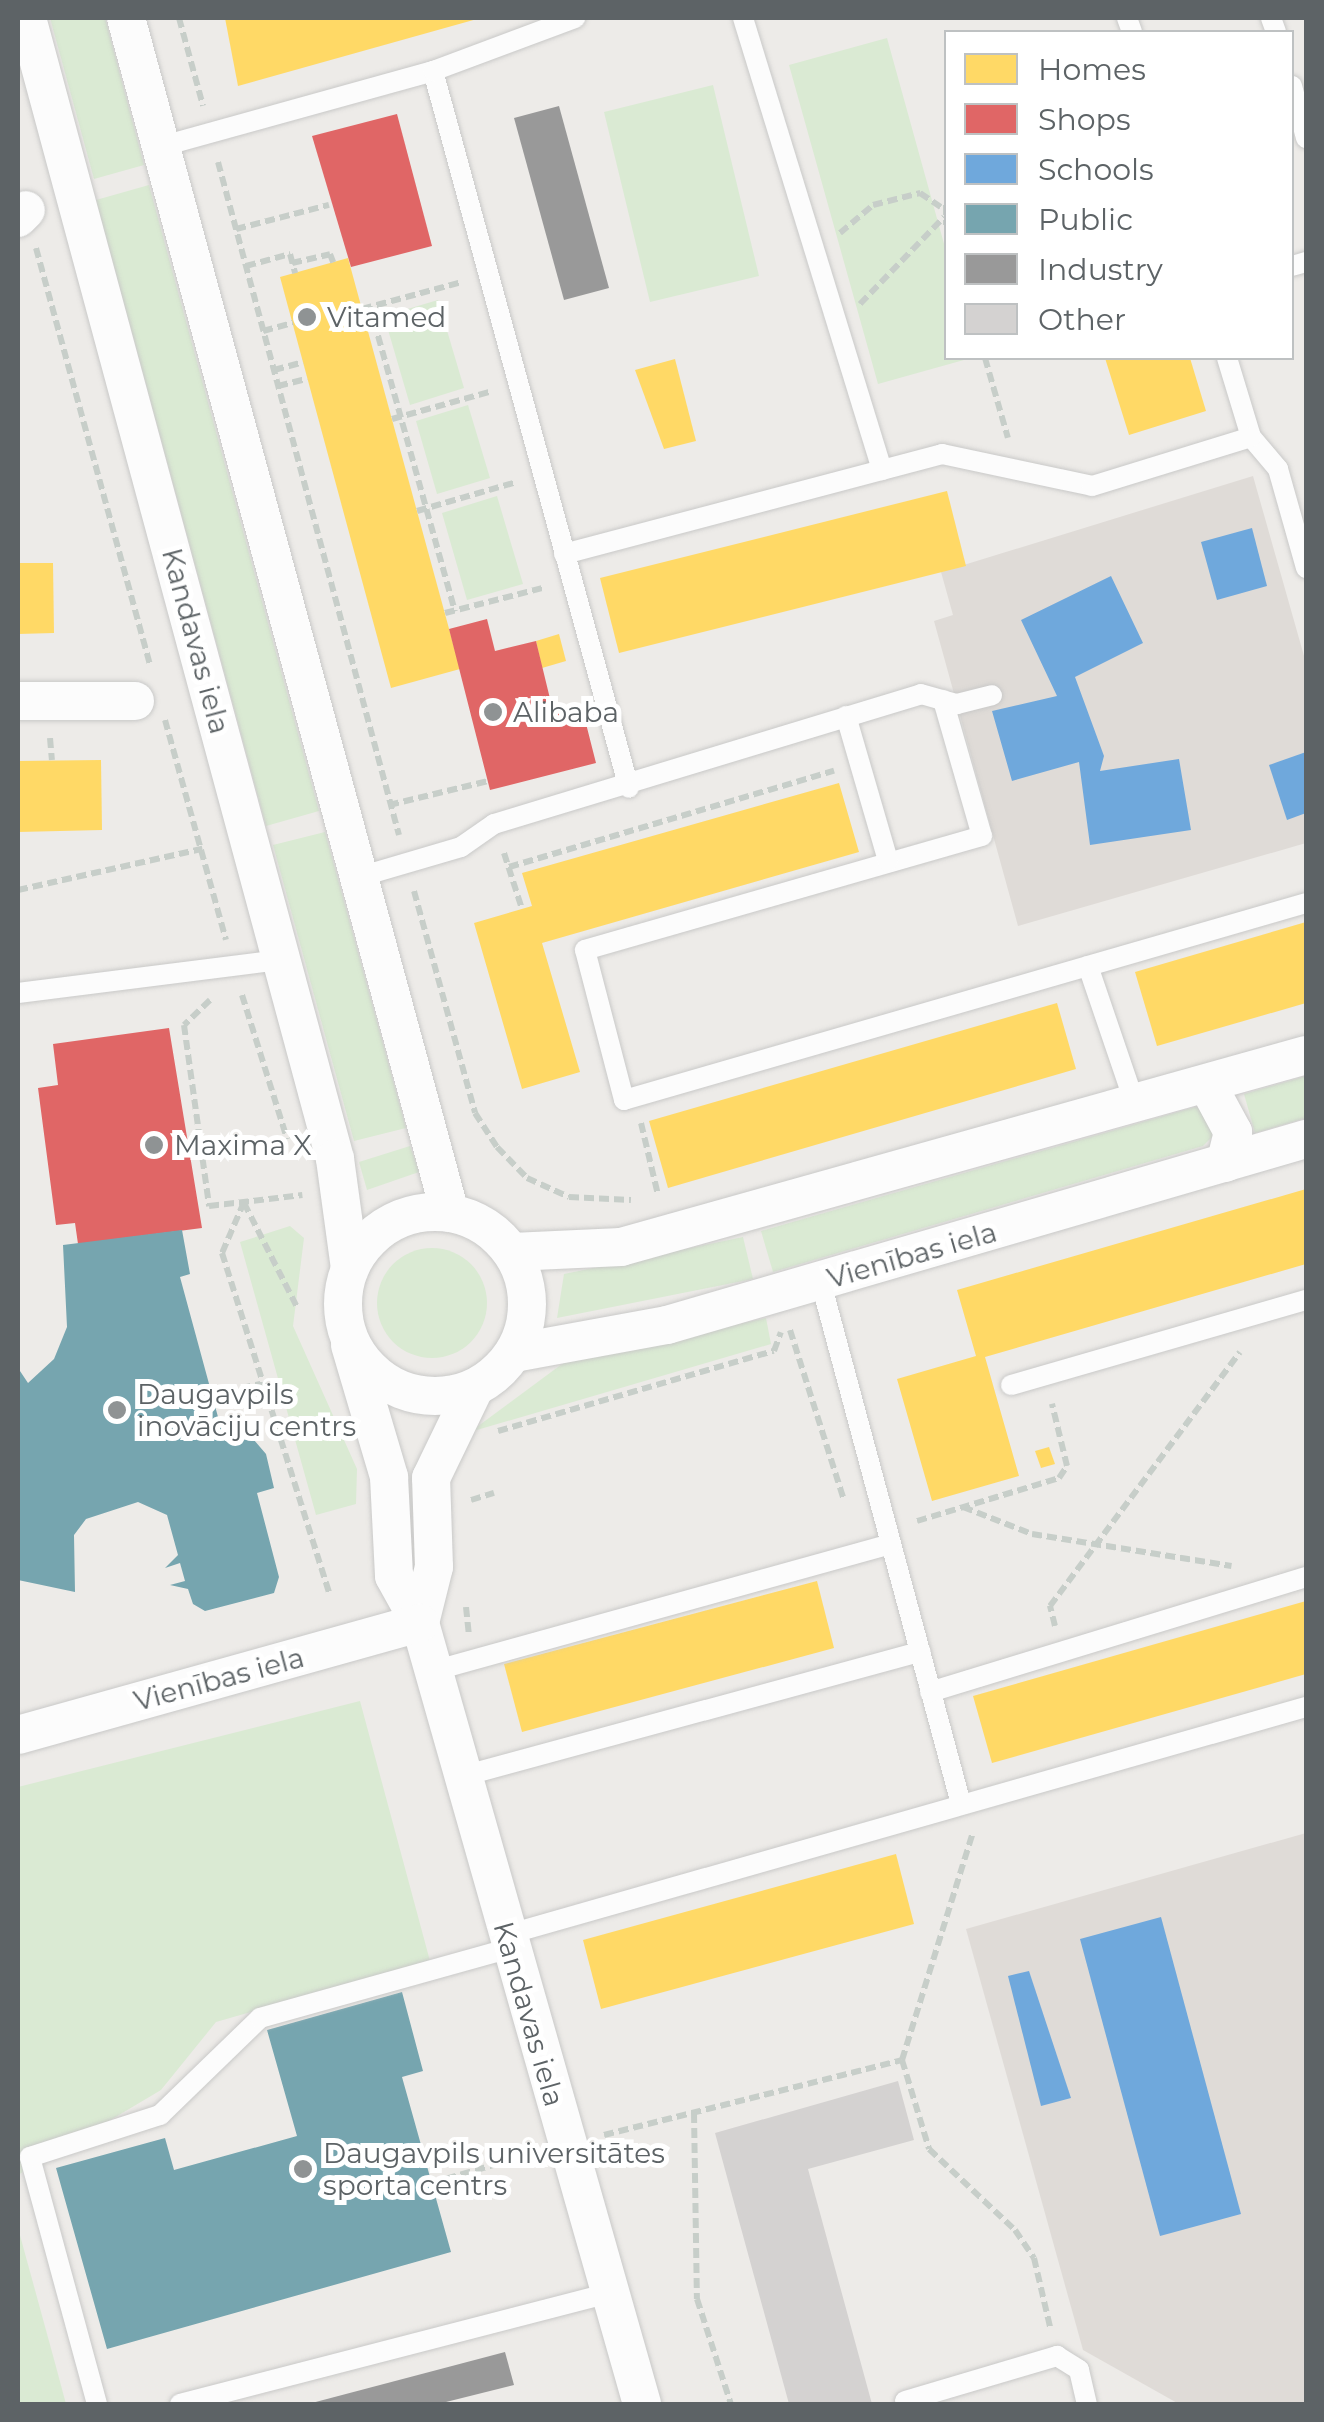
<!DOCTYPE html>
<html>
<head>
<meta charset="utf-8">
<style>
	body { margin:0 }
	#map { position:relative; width:1324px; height:2422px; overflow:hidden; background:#edebe8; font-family:Montserrat,sans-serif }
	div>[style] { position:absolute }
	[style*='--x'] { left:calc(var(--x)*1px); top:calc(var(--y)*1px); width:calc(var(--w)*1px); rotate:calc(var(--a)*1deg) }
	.education>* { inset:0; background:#dfdbd7 }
	.green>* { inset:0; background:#daead3 }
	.round { border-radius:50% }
	.homes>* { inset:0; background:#ffd966 }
	.shops>* { inset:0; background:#e06666 }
	.schools>* { inset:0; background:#6fa8dc }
	.public>* { inset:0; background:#76a5af }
	.industry>* { inset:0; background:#999 }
	.building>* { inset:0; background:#d4d2d1 }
	.path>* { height:6px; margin-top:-3px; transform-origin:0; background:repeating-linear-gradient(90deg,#c7cec9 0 10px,transparent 0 15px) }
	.roads { filter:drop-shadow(0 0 2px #c9c9c8) drop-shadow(0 0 2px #c9c9c8) }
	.service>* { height:20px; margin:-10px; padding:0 10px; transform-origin:10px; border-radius:10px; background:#fcfcfc }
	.minor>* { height:38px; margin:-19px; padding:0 19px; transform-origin:19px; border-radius:19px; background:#fcfcfc }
	.minor>.ring { margin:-19px; padding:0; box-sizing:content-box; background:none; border:38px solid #fcfcfc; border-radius:50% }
	.dots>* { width:28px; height:28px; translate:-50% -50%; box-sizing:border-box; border:5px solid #fff; border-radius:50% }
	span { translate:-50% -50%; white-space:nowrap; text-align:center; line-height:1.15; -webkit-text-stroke:10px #fff; paint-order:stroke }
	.poi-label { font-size:28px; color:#5d6366 }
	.left { translate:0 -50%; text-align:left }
	.street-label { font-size:28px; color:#5d6366 }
	.frame { position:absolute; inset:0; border:20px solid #5d6366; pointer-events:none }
	.legend { position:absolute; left:944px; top:30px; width:350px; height:330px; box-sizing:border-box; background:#fff; border:2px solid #bec1c2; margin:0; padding:12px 18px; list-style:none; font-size:30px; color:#5d6366 }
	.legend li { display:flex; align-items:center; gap:20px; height:50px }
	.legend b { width:50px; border:2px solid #bec1c2 }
</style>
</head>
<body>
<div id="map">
	<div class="education">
		<i style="clip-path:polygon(1253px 476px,1306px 663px,1306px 843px,1018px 926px,934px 621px,953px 615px,941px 572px)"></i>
		<i style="clip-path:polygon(1306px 1833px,1306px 2404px,1179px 2404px,1083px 2350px,966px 1929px)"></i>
	</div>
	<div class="green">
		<i style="clip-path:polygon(50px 18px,105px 18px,144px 165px,94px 179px)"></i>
		<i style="clip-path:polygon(887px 38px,946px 251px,946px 358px,971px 358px,878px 384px,789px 65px)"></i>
		<i style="clip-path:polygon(713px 85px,759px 276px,650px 302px,604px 112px)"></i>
		<i style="clip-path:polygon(149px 185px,319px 811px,266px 826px,96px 200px)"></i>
		<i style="clip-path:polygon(438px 300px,464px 388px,410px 405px,384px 316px)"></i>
		<i style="clip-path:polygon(468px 405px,490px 478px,437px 494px,416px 421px)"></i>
		<i style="clip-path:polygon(497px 496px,523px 584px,467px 600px,442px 513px)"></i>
		<i style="clip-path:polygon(325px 832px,406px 1128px,354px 1141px,273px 845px)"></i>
		<i style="clip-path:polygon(1306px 1076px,1306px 1118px,1255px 1133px,1244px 1094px)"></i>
		<i style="clip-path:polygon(1195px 1107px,1211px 1111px,1216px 1133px,1203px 1146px,773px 1272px,761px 1231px)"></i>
		<i style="clip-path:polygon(410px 1146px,419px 1172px,367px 1190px,359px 1162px)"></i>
		<i style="clip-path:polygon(290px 1226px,304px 1238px,293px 1326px,357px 1469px,356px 1504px,316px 1515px,240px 1242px)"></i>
		<i style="clip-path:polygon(743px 1237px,753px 1279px,557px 1318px,564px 1274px)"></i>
		<i class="round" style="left:377px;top:1248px;width:110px;height:110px"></i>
		<i style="clip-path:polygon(766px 1318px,771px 1344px,470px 1432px,566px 1361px)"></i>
		<i style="clip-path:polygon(360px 1701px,430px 1961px,216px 2022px,161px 2090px,18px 2175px,18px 1787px)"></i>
		<i style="clip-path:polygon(18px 2228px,55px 2363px,66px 2404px,18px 2404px)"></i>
	</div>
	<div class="homes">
		<i style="clip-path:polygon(225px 18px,477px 18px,477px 19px,238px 86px)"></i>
		<i style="clip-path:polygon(348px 258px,460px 669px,391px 688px,280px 277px)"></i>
		<i style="clip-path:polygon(1105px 358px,1190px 358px,1206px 411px,1129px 435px)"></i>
		<i style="clip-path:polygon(675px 359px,696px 441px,664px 449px,635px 370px)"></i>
		<i style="clip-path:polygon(947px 491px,966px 566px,619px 653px,600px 578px)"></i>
		<i style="clip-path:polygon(18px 563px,53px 563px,54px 633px,18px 634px)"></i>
		<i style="clip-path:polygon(559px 634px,566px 661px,542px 668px,536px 641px)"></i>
		<i style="clip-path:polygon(101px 760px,102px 830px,18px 832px,18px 761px)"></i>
		<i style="clip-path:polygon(839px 783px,859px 852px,542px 943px,580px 1072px,522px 1089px,474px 923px,532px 906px,522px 873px)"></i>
		<i style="clip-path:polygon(1306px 922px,1306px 1003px,1157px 1046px,1135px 972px)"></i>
		<i style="clip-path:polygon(1057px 1003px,1076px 1069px,668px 1188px,649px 1121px)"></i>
		<i style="clip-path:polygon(1306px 1189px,1306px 1264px,985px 1357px,1019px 1476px,932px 1501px,897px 1379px,976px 1356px,957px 1290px)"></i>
		<i style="clip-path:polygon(1049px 1447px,1055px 1464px,1041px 1468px,1035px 1451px)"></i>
		<i style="clip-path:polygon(817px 1581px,834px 1648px,522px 1732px,504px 1664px)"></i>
		<i style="clip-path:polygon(1306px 1601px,1306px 1674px,992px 1763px,973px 1696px)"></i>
		<i style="clip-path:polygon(896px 1854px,914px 1924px,601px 2009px,583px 1940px)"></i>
	</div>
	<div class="shops">
		<i style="clip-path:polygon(397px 114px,432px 246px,351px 267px,312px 136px)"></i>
		<i style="clip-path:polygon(487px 619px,495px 651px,536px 641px,553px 711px,581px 704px,596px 763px,490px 790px,449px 629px)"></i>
		<i style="clip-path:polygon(169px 1028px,202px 1228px,78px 1244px,75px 1223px,56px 1225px,38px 1088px,58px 1085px,53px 1044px)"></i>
	</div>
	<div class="schools">
		<i style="clip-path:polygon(1252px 528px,1267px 586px,1217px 600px,1201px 542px)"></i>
		<i style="clip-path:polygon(1111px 576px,1143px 643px,1075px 677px,1104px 756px,1100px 771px,1179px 759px,1191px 830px,1090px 845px,1079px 762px,1012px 781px,992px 711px,1057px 696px,1021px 620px)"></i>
		<i style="clip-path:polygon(1306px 752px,1306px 813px,1287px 820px,1269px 765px)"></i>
		<i style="clip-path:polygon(1161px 1917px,1241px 2214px,1160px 2236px,1080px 1939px)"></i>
		<i style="clip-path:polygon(1029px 1971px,1071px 2098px,1041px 2106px,1008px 1976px)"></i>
	</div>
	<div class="public">
		<i style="clip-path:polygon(182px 1230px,190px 1274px,180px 1277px,224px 1439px,254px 1440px,266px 1454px,274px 1488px,257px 1493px,279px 1577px,274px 1593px,205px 1611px,193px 1604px,188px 1589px,170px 1585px,185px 1581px,180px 1563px,165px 1568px,178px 1555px,167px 1515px,138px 1502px,86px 1519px,74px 1535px,75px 1592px,18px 1580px,18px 1368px,28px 1383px,54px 1359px,67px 1327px,63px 1245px)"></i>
		<i style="clip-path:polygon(402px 1992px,423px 2071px,402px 2077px,451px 2252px,107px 2349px,56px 2168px,165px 2138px,174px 2170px,297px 2136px,267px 2030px)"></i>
	</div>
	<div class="industry">
		<i style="clip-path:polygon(559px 106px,609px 288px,564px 300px,514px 118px)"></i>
		<i style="clip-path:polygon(505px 2352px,514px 2385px,438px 2404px,308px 2404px)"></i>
	</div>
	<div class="building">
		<i style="clip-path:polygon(898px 2081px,914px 2140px,808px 2169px,872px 2404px,789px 2404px,715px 2133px)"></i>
	</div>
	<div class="path">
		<i style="--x:179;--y:18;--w:91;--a:74.7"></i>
		<i style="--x:218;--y:162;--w:697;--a:74.95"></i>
		<i style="--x:946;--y:205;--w:20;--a:90"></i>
		<i style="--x:236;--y:229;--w:96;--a:-14.5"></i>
		<i style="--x:840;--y:233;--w:43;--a:-40.3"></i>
		<i style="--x:873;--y:205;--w:49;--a:-14.3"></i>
		<i style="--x:920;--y:193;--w:25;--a:34"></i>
		<i style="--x:36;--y:248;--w:432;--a:74.7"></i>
		<i style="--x:292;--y:263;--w:39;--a:-13"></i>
		<i style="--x:330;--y:254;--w:9;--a:69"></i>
		<i style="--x:246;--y:266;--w:46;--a:-15.3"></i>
		<i style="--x:290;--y:254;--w:20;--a:75"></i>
		<i style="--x:860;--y:304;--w:121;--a:-46"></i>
		<i style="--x:370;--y:307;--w:316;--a:74.4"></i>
		<i style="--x:362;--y:309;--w:104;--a:-15.1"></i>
		<i style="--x:263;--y:331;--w:31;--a:-15"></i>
		<i style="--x:985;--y:358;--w:83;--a:74"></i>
		<i style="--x:274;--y:370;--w:30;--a:-15"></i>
		<i style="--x:278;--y:386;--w:30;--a:-14"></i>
		<i style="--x:392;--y:419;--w:104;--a:-15.6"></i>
		<i style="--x:417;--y:511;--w:104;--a:-16.2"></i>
		<i style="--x:445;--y:613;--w:104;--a:-14.4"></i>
		<i style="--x:165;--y:720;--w:228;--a:74.5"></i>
		<i style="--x:50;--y:738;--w:22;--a:85"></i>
		<i style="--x:389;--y:805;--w:102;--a:-13.6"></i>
		<i style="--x:504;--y:853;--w:59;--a:72.2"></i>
		<i style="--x:509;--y:867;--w:339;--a:-16.5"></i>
		<i style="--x:18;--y:890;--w:189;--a:-12.6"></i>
		<i style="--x:414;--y:891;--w:230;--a:74.6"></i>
		<i style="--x:475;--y:1113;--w:40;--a:57.1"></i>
		<i style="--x:497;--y:1147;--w:43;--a:45.9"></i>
		<i style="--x:527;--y:1178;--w:46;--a:24.3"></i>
		<i style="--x:569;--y:1197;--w:62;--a:2.8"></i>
		<i style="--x:242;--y:995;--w:151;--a:72.6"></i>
		<i style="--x:210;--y:1000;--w:36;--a:136"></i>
		<i style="--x:184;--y:1025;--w:183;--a:82.1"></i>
		<i style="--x:209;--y:1206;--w:94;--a:-6.7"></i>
		<i style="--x:641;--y:1123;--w:74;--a:76.7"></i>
		<i style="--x:244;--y:1202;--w:56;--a:113.3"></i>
		<i style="--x:222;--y:1253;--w:356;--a:72.5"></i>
		<i style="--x:244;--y:1203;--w:117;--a:63"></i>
		<i style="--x:790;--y:1330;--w:178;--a:72.4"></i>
		<i style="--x:197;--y:1398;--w:65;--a:-12.5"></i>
		<i style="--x:498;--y:1431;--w:287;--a:-16.2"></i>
		<i style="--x:774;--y:1351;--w:20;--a:-70"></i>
		<i style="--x:471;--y:1500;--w:24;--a:-17"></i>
		<i style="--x:963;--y:1507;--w:74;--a:21.4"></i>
		<i style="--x:1032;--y:1534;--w:202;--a:9.1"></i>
		<i style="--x:917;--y:1521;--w:148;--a:-16.8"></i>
		<i style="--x:1059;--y:1478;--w:14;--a:-56"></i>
		<i style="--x:1067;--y:1466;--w:64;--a:-103.6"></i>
		<i style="--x:466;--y:1607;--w:27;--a:84"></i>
		<i style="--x:1055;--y:1626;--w:21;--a:-104"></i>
		<i style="--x:1050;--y:1606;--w:317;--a:-53.2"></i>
		<i style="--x:902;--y:2060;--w:239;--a:-72.7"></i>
		<i style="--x:694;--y:2113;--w:186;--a:89.1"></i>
		<i style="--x:697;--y:2299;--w:110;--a:72.1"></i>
		<i style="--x:604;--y:2135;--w:307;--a:-14.1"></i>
		<i style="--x:902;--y:2060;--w:93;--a:73.1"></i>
		<i style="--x:929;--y:2149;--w:118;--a:43.3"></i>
		<i style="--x:1015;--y:2230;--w:34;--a:56"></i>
		<i style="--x:1034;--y:2258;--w:71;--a:76.9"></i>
		<i style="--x:432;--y:2183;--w:75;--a:-16.3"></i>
	</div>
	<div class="roads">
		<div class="service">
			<i style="--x:743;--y:18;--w:473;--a:72.9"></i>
			<i style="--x:1127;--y:18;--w:15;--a:70"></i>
			<i style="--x:1271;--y:18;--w:15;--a:70"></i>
			<i style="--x:433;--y:71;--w:743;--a:74.71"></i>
			<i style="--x:1292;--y:86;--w:54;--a:74.9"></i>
			<i style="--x:163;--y:146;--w:280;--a:-15.5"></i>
			<i style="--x:433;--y:71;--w:152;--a:-20.5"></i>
			<i style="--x:1292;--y:266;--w:15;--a:-16"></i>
			<i style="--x:1227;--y:358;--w:83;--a:73.1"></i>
			<i style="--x:1251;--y:437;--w:42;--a:49.8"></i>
			<i style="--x:1278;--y:469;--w:103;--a:74.2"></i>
			<i style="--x:564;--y:554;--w:391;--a:-14.8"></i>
			<i style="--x:942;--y:454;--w:153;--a:12"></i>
			<i style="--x:1092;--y:486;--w:166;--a:-17.1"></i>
			<i style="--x:943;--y:700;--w:141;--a:74"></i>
			<i style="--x:982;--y:836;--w:413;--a:164"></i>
			<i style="--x:585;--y:950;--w:155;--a:75.4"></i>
			<i style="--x:624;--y:1100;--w:710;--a:-16.11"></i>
			<i style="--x:846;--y:716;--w:151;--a:73.8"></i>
			<i style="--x:359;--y:877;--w:106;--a:-16.4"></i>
			<i style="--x:461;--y:847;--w:40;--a:-34.9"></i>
			<i style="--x:494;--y:824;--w:446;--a:-16.9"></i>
			<i style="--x:921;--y:694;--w:37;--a:16"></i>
			<i style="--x:957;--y:704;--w:36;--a:-14"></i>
			<i style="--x:1088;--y:966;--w:146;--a:71.2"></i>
			<i style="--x:18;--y:993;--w:264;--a:-7.2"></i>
			<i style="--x:821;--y:1283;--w:539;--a:74.96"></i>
			<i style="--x:1011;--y:1385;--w:307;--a:-16.1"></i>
			<i style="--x:433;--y:1671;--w:475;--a:-15.5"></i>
			<i style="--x:930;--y:1692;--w:393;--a:-17"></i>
			<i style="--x:463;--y:1776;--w:474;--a:-15.2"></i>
			<i style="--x:506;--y:1935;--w:832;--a:-15.91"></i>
			<i style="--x:905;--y:2401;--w:159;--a:-16.5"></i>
			<i style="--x:1057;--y:2356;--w:26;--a:32"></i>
			<i style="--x:1079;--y:2370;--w:35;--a:77"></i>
			<i style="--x:97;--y:2404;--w:256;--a:-105.2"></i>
			<i style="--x:30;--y:2157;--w:137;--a:-17.9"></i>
			<i style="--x:160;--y:2115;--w:139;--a:-44.1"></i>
			<i style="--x:260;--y:2018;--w:260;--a:-15.6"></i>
			<i style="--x:180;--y:2404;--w:443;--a:-14.5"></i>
		</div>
		<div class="minor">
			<i style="--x:27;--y:18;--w:1182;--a:74.89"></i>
			<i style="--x:335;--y:1159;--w:110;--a:82.2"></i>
			<i style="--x:126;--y:18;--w:1238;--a:74.83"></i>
			<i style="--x:18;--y:218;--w:11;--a:-45"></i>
			<i style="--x:18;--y:701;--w:117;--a:0"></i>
			<i style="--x:1207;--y:1084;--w:55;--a:61.6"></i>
			<i style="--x:1233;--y:1132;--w:32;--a:104"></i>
			<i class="ring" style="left:343px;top:1212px;width:146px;height:146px"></i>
			<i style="--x:512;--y:1252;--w:109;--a:-2.6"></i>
			<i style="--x:621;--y:1247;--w:711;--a:-15.66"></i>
			<i style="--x:350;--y:1345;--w:138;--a:73.5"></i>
			<i style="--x:389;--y:1477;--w:99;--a:87.1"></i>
			<i style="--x:394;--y:1576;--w:54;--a:61"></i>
			<i style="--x:420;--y:1623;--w:812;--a:74.13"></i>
			<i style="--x:514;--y:1353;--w:156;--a:-10.4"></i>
			<i style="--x:667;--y:1325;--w:666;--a:-16.23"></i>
			<i style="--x:420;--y:1623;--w:58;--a:-76"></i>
			<i style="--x:434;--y:1567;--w:89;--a:-91.9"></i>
			<i style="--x:431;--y:1478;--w:97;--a:-64.2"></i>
			<i style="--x:18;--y:1735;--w:417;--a:-15.6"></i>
		</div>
	</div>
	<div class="dots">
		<i style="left:307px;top:317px;background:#8f9394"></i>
		<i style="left:493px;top:712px;background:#8f9394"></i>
		<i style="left:154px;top:1145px;background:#8f9394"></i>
		<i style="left:117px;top:1410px;background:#8f9394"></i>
		<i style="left:303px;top:2169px;background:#8f9394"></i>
	</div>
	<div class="poi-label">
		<span class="left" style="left:327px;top:317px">Vitamed</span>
		<span class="left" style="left:513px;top:712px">Alibaba</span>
		<span class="left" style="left:174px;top:1145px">Maxima X</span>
		<span class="left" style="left:137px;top:1410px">Daugavpils<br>inovāciju centrs</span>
		<span class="left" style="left:323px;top:2169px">Daugavpils universitātes<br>sporta centrs</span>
	</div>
	<div class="street-label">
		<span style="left:196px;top:641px;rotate:75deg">Kandavas iela</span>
		<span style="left:912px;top:1255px;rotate:-16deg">Vienības iela</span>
		<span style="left:219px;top:1679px;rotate:-15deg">Vienības iela</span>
		<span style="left:529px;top:2014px;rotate:74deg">Kandavas iela</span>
	</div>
	<div class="frame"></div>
	<ul class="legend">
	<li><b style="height:28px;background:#ffd966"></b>Homes</li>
	<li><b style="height:28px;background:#e06666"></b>Shops</li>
	<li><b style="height:28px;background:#6fa8dc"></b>Schools</li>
	<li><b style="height:28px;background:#76a5af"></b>Public</li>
	<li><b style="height:28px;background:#999"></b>Industry</li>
	<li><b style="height:28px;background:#d4d2d1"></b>Other</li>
	</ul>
</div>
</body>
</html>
